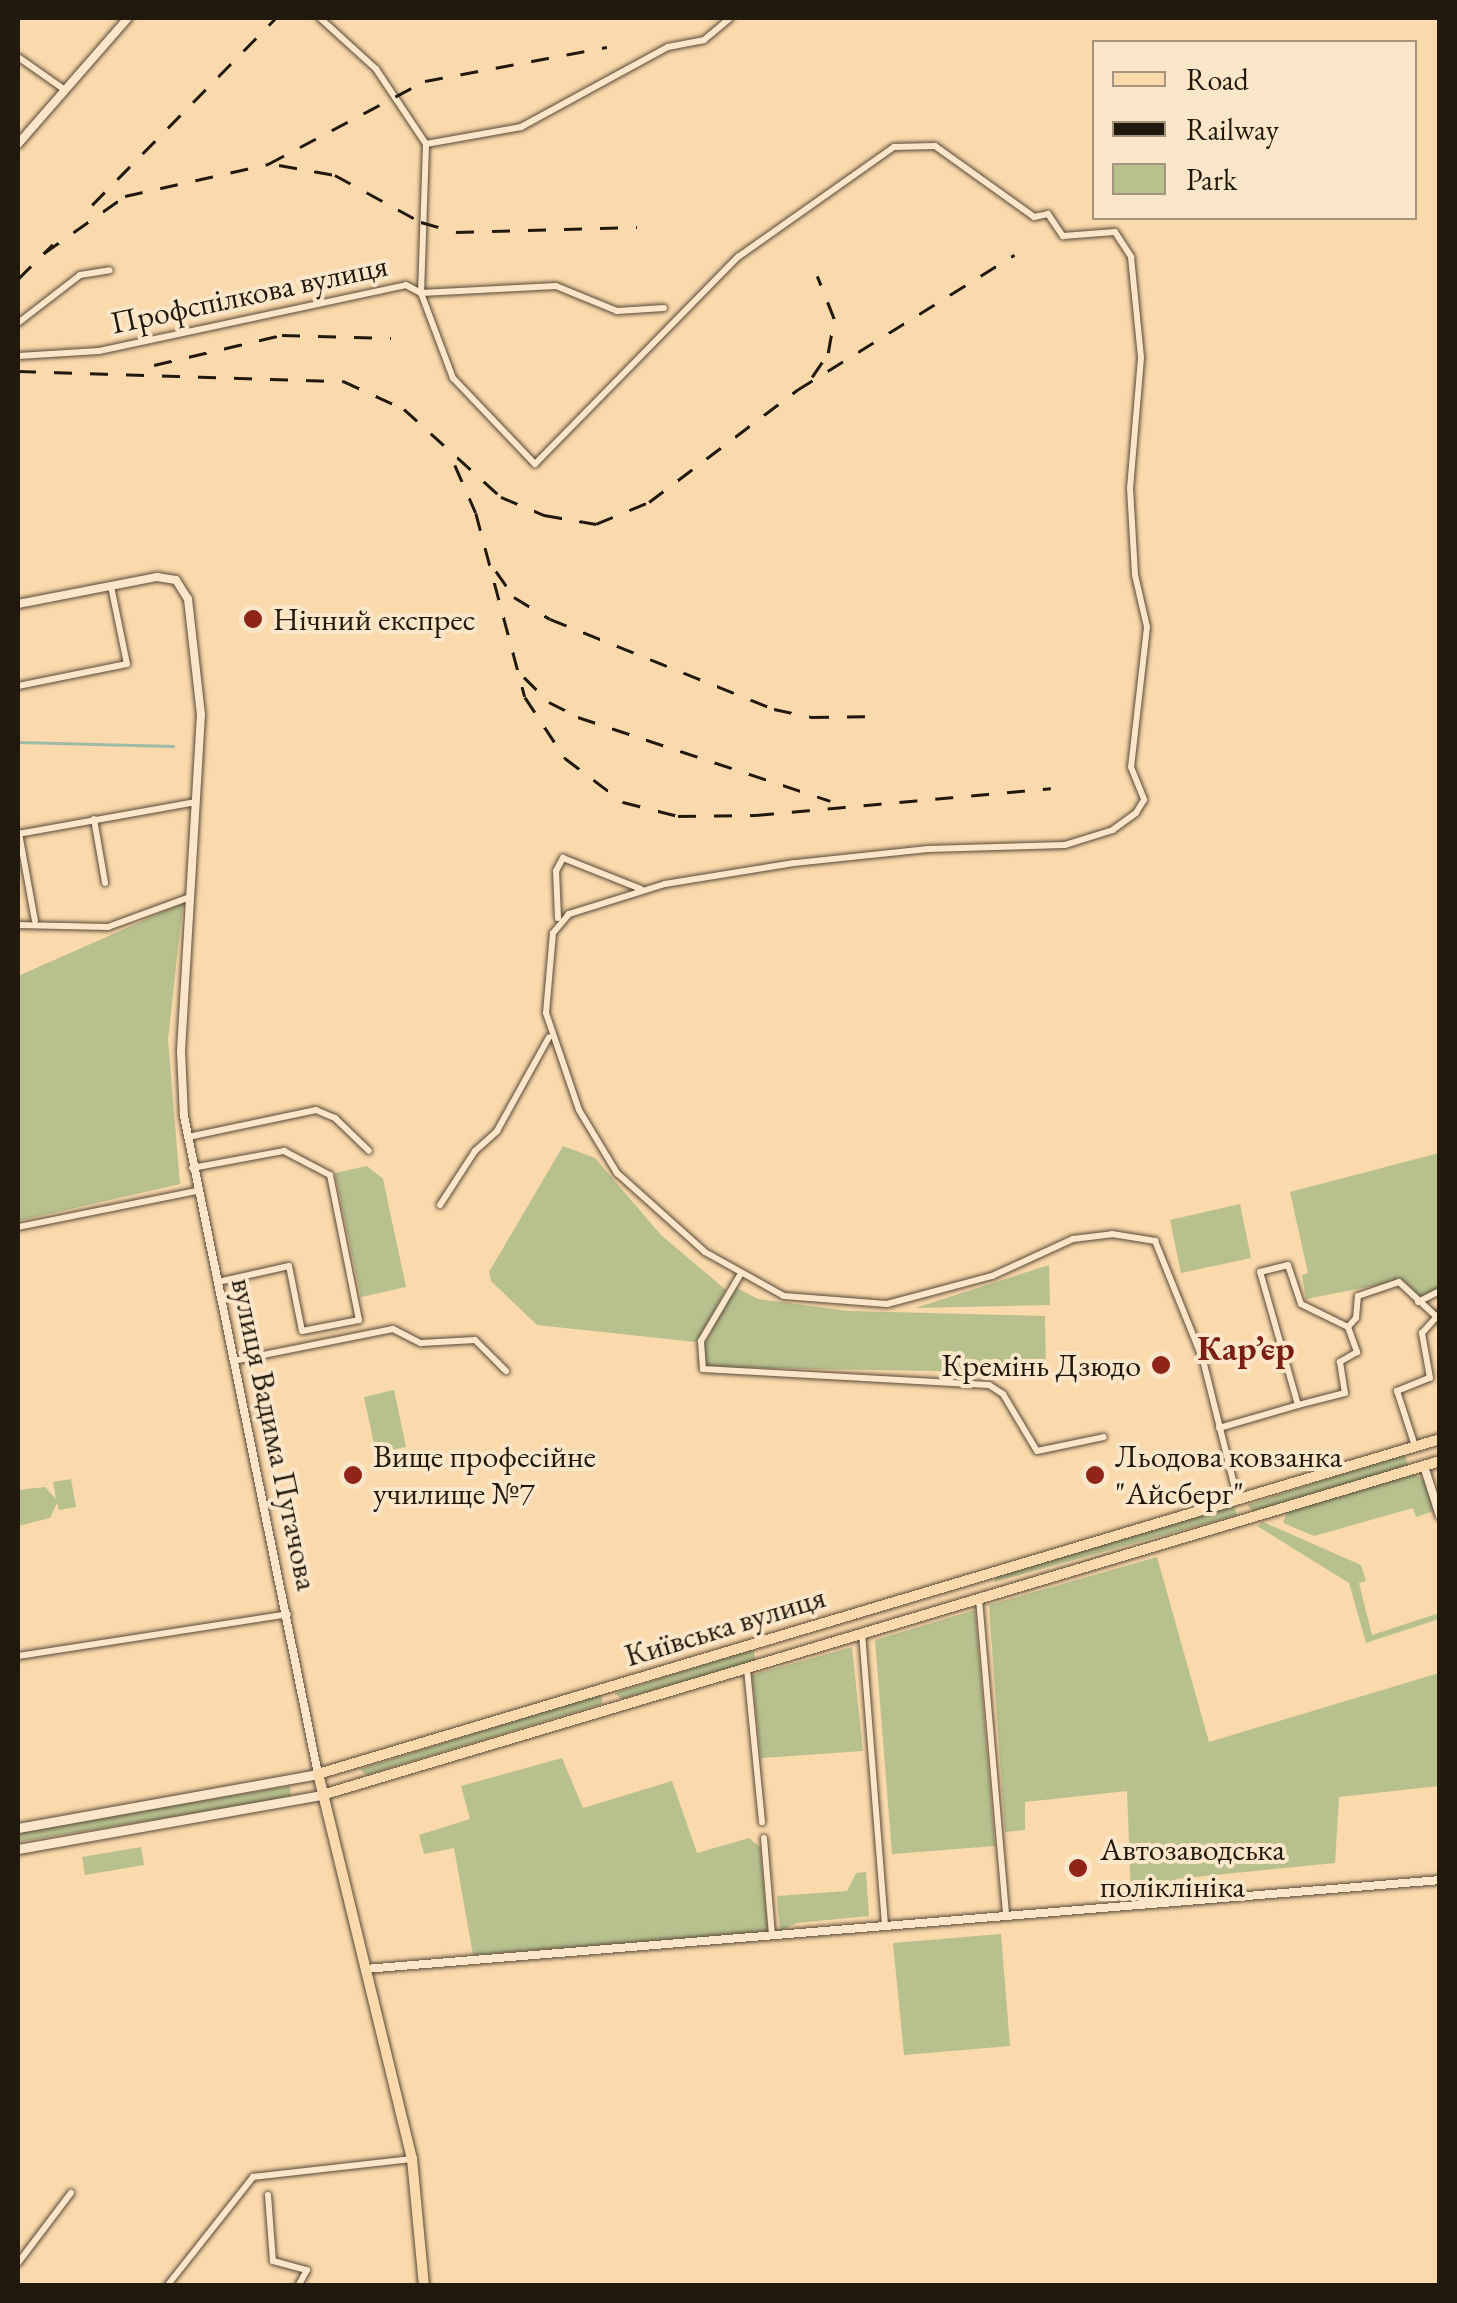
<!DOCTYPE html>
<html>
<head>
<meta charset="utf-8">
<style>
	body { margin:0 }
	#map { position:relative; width:1457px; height:2303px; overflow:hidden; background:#fad9ac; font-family:"EB Garamond",serif }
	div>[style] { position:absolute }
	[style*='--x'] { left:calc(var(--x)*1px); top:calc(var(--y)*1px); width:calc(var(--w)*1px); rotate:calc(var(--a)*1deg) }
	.green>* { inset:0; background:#b8c08e }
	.stream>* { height:2.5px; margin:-1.25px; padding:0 1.25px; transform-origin:1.25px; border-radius:1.25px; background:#9fbaa6 }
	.roads { filter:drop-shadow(0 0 2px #574936) drop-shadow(0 0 2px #574936) }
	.minor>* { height:6px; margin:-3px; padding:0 3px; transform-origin:3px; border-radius:3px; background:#fce6c9 }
	.tertiary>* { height:8px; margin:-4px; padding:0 4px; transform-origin:4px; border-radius:4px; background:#fce6c9 }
	.secondary>* { height:9px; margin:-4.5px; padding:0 4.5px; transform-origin:4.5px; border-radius:4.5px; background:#fce6c9 }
	.primary>* { height:10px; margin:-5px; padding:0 5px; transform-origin:5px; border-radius:5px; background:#fad9ac }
	.rail>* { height:2.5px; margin-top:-1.25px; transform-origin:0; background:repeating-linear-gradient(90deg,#21190e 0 18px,transparent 0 36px) }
	.dots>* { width:28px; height:28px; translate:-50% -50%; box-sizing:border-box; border:5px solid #fce6c9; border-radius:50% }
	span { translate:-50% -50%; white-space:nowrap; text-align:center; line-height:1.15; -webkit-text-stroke:8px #fce6c9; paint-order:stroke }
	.street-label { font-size:32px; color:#21190e }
	.poi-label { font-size:32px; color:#21190e }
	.left { translate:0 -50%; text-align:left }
	.right { translate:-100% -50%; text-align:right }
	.neighbourhood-label { font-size:35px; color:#7a1f14; font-weight:700 }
	.frame { position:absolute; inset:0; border:20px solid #21190e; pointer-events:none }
	.legend { position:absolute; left:1092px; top:40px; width:325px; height:180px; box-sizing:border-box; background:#fce6c9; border:2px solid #a4947e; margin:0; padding:12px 18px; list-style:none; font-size:30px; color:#21190e }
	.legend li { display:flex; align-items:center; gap:20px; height:50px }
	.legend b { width:50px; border:2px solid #a4947e }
</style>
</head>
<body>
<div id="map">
	<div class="green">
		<i style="clip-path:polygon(183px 903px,168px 1040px,180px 1184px,18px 1221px,18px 976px)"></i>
		<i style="clip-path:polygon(563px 1146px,595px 1158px,661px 1235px,726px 1290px,696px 1342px,537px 1325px,491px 1281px,489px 1272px)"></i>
		<i style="clip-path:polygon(1439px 1153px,1439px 1289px,1422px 1299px,1403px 1280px,1306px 1299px,1302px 1275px,1308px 1273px,1290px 1192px)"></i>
		<i style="clip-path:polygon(367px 1166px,383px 1179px,406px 1287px,361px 1297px,335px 1173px)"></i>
		<i style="clip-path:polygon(1240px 1204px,1251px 1258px,1181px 1273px,1170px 1220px)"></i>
		<i style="clip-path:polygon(1049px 1265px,1050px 1305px,915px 1308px)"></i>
		<i style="clip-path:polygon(735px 1287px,758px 1299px,849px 1311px,1045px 1316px,1046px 1373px,706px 1367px,702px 1350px)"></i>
		<i style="clip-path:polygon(394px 1390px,406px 1447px,376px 1453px,364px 1397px)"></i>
		<i style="clip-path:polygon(1405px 1454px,1408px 1466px,1253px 1511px,1247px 1505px)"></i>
		<i style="clip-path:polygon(1413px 1474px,1424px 1480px,1434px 1511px,1416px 1517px,1413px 1508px,1314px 1536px,1283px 1523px,1287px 1512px)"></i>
		<i style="clip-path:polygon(71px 1479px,76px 1507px,59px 1510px,57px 1503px,50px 1518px,18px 1526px,18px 1490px,45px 1487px,56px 1499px,53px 1482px)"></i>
		<i style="clip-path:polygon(1234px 1506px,1237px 1515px,994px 1582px,997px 1575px)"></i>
		<i style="clip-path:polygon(1263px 1522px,1361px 1565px,1366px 1581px,1359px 1583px,1372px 1635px,1439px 1613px,1439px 1619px,1366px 1643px,1349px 1583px,1257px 1526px)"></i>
		<i style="clip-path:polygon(1157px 1557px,1209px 1742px,1439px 1673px,1439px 1786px,1339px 1797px,1335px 1863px,1176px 1879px,1176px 1888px,1131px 1894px,1127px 1791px,1025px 1802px,1025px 1830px,1005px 1832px,989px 1605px)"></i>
		<i style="clip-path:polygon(975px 1610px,995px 1846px,892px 1854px,875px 1640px)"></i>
		<i style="clip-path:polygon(852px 1647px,863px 1751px,761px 1758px,752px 1675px)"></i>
		<i style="clip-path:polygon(753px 1649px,756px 1661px,621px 1699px,615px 1693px)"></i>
		<i style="clip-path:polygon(602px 1694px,602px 1704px,366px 1775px,360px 1769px)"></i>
		<i style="clip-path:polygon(562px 1758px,583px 1808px,672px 1781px,697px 1853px,749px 1838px,760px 1847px,768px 1932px,473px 1955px,454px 1848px,424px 1854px,419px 1835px,470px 1819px,461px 1786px)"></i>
		<i style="clip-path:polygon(290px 1786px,291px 1797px,18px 1842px,18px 1832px)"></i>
		<i style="clip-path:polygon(141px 1847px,144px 1865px,85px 1875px,82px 1857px)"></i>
		<i style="clip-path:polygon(866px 1872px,869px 1916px,796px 1923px,780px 1932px,777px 1896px,847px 1891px,856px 1873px)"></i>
		<i style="clip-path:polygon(1001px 1934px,1010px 2046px,904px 2055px,893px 1943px)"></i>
	</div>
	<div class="stream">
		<i style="--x:18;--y:742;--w:155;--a:1.5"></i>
	</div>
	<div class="roads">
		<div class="minor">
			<i style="--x:320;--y:18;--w:76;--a:42.3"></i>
			<i style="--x:376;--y:69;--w:90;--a:56.3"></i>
			<i style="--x:426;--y:144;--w:149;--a:91.9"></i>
			<i style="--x:421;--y:293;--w:91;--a:69.4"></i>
			<i style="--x:453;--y:378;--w:119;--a:46.4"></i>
			<i style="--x:535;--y:464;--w:290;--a:-45.6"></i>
			<i style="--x:738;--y:257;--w:191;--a:-35.2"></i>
			<i style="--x:894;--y:147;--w:41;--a:-1.4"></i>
			<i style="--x:935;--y:146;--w:122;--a:35.6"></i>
			<i style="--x:1034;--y:217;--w:14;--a:-12"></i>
			<i style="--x:1048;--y:214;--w:27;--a:56"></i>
			<i style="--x:1063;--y:236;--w:52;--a:-4.4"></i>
			<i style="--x:1115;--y:232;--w:30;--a:57"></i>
			<i style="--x:1131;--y:257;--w:101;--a:84.3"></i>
			<i style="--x:1141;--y:358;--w:130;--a:94.8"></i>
			<i style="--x:1130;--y:488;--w:87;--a:86.7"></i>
			<i style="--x:1135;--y:575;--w:53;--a:77"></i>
			<i style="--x:1147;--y:627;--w:141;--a:96.5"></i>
			<i style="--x:1131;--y:767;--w:35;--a:68"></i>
			<i style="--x:1144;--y:800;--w:15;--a:122"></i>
			<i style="--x:1136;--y:813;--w:29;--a:144"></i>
			<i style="--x:1113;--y:830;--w:50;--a:162.6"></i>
			<i style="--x:1065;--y:845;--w:137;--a:178.3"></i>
			<i style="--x:928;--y:849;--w:135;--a:174"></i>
			<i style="--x:794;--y:863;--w:131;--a:170.8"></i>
			<i style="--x:665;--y:884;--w:101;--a:162.6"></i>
			<i style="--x:569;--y:914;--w:25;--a:130"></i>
			<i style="--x:553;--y:933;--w:80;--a:95"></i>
			<i style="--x:546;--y:1013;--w:102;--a:71.2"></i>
			<i style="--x:579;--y:1110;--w:74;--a:58.9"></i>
			<i style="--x:617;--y:1173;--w:118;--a:41.9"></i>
			<i style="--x:705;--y:1252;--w:90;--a:29.1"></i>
			<i style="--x:784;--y:1296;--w:103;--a:4.4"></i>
			<i style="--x:887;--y:1304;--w:109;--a:-14.9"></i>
			<i style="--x:992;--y:1276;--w:89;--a:-24.6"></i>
			<i style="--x:1073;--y:1239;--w:39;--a:-7"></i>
			<i style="--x:1112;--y:1234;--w:44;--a:9.2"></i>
			<i style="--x:1155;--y:1241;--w:128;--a:68"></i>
			<i style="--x:1203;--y:1360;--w:144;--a:76"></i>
			<i style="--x:18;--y:57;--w:57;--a:35.1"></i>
			<i style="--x:426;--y:144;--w:97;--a:-10.1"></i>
			<i style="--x:521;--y:127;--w:167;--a:-28.6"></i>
			<i style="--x:668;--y:47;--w:37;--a:-11"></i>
			<i style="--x:704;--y:40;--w:34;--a:-40"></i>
			<i style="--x:18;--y:323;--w:78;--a:-37.7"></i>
			<i style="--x:80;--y:275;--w:30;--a:-9"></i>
			<i style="--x:18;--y:356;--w:81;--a:-3.5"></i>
			<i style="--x:99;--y:351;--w:314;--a:-12.1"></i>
			<i style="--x:406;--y:285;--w:17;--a:28"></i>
			<i style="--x:421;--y:293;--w:135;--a:-3"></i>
			<i style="--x:556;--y:286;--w:66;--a:22.3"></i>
			<i style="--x:617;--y:311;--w:47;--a:-3.7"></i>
			<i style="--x:18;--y:686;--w:111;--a:-11.4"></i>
			<i style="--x:127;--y:664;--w:80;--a:-101.6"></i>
			<i style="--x:94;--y:819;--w:65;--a:80.2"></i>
			<i style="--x:19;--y:833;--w:89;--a:79.7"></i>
			<i style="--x:18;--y:834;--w:181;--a:-10.2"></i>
			<i style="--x:558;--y:918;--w:47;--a:-92.4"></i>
			<i style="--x:556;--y:871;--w:15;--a:-62"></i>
			<i style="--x:563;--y:858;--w:84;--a:21.7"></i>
			<i style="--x:18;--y:925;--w:90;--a:1.3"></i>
			<i style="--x:108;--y:927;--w:87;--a:-20.1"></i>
			<i style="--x:188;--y:1137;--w:131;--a:-11.9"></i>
			<i style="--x:316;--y:1110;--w:21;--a:23"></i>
			<i style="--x:335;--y:1118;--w:47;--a:44.1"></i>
			<i style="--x:192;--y:1168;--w:94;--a:-10.5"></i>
			<i style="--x:284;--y:1151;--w:52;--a:27.6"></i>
			<i style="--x:330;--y:1175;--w:148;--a:78.7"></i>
			<i style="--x:359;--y:1320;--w:58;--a:169.1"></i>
			<i style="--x:302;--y:1331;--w:66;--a:-101.3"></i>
			<i style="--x:289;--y:1266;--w:73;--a:167.3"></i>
			<i style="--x:440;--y:1205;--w:64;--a:-57.1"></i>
			<i style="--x:475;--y:1151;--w:30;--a:-42"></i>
			<i style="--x:497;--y:1131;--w:107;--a:-61"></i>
			<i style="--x:18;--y:1227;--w:183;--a:-11.4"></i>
			<i style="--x:740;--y:1275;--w:77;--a:120.6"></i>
			<i style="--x:701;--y:1341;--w:28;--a:86"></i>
			<i style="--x:703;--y:1369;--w:286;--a:3.2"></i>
			<i style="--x:989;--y:1385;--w:17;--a:33"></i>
			<i style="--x:1003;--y:1394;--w:66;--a:59.2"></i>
			<i style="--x:1037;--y:1451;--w:68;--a:-11.8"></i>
			<i style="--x:1418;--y:1302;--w:25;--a:-27"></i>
			<i style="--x:1348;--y:1327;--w:12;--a:-48"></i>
			<i style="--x:1356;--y:1318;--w:22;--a:-85"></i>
			<i style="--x:1358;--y:1296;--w:43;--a:-18.9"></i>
			<i style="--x:1399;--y:1282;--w:56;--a:42.8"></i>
			<i style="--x:233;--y:1361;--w:163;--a:-11.3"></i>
			<i style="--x:393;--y:1329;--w:31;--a:27"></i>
			<i style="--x:421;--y:1343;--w:54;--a:-3.2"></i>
			<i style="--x:475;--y:1340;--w:44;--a:45"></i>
			<i style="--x:1219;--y:1428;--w:82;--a:-16.2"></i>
			<i style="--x:1298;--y:1405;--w:138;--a:-105.9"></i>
			<i style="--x:1260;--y:1272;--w:29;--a:-14"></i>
			<i style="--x:1288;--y:1265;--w:41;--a:71.6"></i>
			<i style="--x:1301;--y:1304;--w:52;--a:26.1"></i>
			<i style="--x:1348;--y:1327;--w:27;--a:70"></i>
			<i style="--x:1357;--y:1352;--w:20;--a:150"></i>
			<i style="--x:1340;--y:1362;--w:31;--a:81"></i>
			<i style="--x:1345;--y:1393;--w:49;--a:165.7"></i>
			<i style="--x:1415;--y:1446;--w:58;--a:-108.1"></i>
			<i style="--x:1397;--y:1391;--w:35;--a:-22"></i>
			<i style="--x:1430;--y:1378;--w:46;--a:-100.1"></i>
			<i style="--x:1422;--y:1333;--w:27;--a:-48"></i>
			<i style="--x:979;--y:1599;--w:319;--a:85.1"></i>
			<i style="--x:862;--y:1633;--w:295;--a:85.5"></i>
			<i style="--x:18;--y:1656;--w:273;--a:-8.8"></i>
			<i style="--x:747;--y:1669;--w:154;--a:84.4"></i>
			<i style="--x:764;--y:1838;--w:98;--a:85.3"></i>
			<i style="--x:268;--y:2195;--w:66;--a:85.7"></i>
			<i style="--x:273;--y:2261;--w:35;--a:15"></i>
			<i style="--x:307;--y:2270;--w:18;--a:119"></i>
			<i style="--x:18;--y:2263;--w:88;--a:-52.9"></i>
			<i style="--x:167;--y:2286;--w:139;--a:-51.7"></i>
			<i style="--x:253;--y:2177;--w:159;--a:-6.5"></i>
		</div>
		<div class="tertiary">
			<i style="--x:18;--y:144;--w:167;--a:-48.9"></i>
			<i style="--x:18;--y:604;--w:142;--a:-11"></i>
			<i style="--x:157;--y:577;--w:19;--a:9"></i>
			<i style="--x:176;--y:580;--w:22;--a:58"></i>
			<i style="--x:188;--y:599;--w:116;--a:83.6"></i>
			<i style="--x:201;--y:714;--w:338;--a:93.4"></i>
			<i style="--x:181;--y:1051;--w:65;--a:87.4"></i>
			<i style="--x:184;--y:1116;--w:672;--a:78.49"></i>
			<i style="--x:1424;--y:1466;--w:52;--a:72.3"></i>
			<i style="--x:365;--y:1969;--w:1079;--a:-4.73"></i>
		</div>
		<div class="secondary">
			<i style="--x:18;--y:1828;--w:305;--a:-10.2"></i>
			<i style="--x:18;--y:1849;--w:309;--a:-10.1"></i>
		</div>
		<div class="primary">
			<i style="--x:322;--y:1795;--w:1167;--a:-16.63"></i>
			<i style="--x:424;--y:2286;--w:128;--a:-95.4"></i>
			<i style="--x:412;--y:2159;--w:396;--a:-103.7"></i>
			<i style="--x:318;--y:1774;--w:1171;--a:-16.62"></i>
		</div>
	</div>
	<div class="rail">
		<i style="--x:279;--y:165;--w:57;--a:10.1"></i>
		<i style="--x:335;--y:175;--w:98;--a:28.7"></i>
		<i style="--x:421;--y:222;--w:36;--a:16"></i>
		<i style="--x:456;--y:232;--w:181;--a:-1.6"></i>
		<i style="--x:92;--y:205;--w:262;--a:-45.5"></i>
		<i style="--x:44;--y:253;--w:99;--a:-35.1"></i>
		<i style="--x:125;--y:196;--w:147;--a:-12.6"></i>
		<i style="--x:268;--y:164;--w:178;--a:-27.9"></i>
		<i style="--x:425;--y:81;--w:185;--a:-10.6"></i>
		<i style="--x:18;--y:279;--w:49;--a:-45"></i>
		<i style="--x:154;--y:365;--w:131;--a:-13.2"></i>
		<i style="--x:282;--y:335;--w:109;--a:1.6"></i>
		<i style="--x:18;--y:371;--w:325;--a:1.8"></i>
		<i style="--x:343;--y:381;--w:67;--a:24.7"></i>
		<i style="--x:404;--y:409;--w:131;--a:42.2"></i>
		<i style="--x:501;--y:497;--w:47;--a:22.7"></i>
		<i style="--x:544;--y:515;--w:53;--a:9.8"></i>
		<i style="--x:596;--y:524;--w:57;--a:-22.5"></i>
		<i style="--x:649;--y:502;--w:186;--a:-37.1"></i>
		<i style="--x:797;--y:390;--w:256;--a:-31.9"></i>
		<i style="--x:812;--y:377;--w:29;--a:-56"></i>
		<i style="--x:828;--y:353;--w:35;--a:-80"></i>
		<i style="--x:834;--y:319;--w:46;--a:-111.6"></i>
		<i style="--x:455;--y:465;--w:52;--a:66.4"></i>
		<i style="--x:476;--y:513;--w:190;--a:75.1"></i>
		<i style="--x:525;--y:697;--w:73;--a:56.7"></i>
		<i style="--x:565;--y:758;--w:73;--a:37.2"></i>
		<i style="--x:623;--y:802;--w:57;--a:14.3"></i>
		<i style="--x:678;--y:816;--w:78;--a:-0.7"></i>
		<i style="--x:756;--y:815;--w:296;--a:-5.2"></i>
		<i style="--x:496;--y:571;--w:32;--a:55"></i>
		<i style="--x:514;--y:597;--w:42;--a:31.4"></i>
		<i style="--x:550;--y:619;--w:241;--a:21.9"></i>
		<i style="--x:774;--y:709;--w:38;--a:12"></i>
		<i style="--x:811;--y:717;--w:71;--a:-0.8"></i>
		<i style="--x:524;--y:677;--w:35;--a:45"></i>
		<i style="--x:549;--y:702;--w:33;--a:27"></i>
		<i style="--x:578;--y:717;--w:266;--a:18.4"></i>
	</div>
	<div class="dots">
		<i style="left:253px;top:619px;background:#8f2418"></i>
		<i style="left:1161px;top:1365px;background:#8f2418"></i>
		<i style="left:353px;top:1475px;background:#8f2418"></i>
		<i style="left:1095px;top:1475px;background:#8f2418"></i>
		<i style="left:1078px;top:1868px;background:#8f2418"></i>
	</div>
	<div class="street-label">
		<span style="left:249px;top:294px;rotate:-12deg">Профспілкова вулиця</span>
		<span style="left:275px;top:1434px;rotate:78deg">вулиця Вадима Пугачова</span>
		<span style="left:725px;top:1626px;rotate:-17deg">Київська вулиця</span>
	</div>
	<div class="poi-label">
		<span class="left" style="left:273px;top:619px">Нічний експрес</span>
		<span class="right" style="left:1141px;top:1365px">Кремінь Дзюдо</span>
		<span class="left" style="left:373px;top:1475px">Вище професійне<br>училище №7</span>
		<span class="left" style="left:1115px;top:1475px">Льодова ковзанка<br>"Айсберг"</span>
		<span class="left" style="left:1100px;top:1868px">Автозаводська<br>поліклініка</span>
	</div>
	<div class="neighbourhood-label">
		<span style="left:1246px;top:1348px">Кар’єр</span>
	</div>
	<div class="frame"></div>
	<ul class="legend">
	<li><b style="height:12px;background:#fad9ac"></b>Road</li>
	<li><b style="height:12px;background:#21190e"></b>Railway</li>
	<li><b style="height:28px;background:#b8c08e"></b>Park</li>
	</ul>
</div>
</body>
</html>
